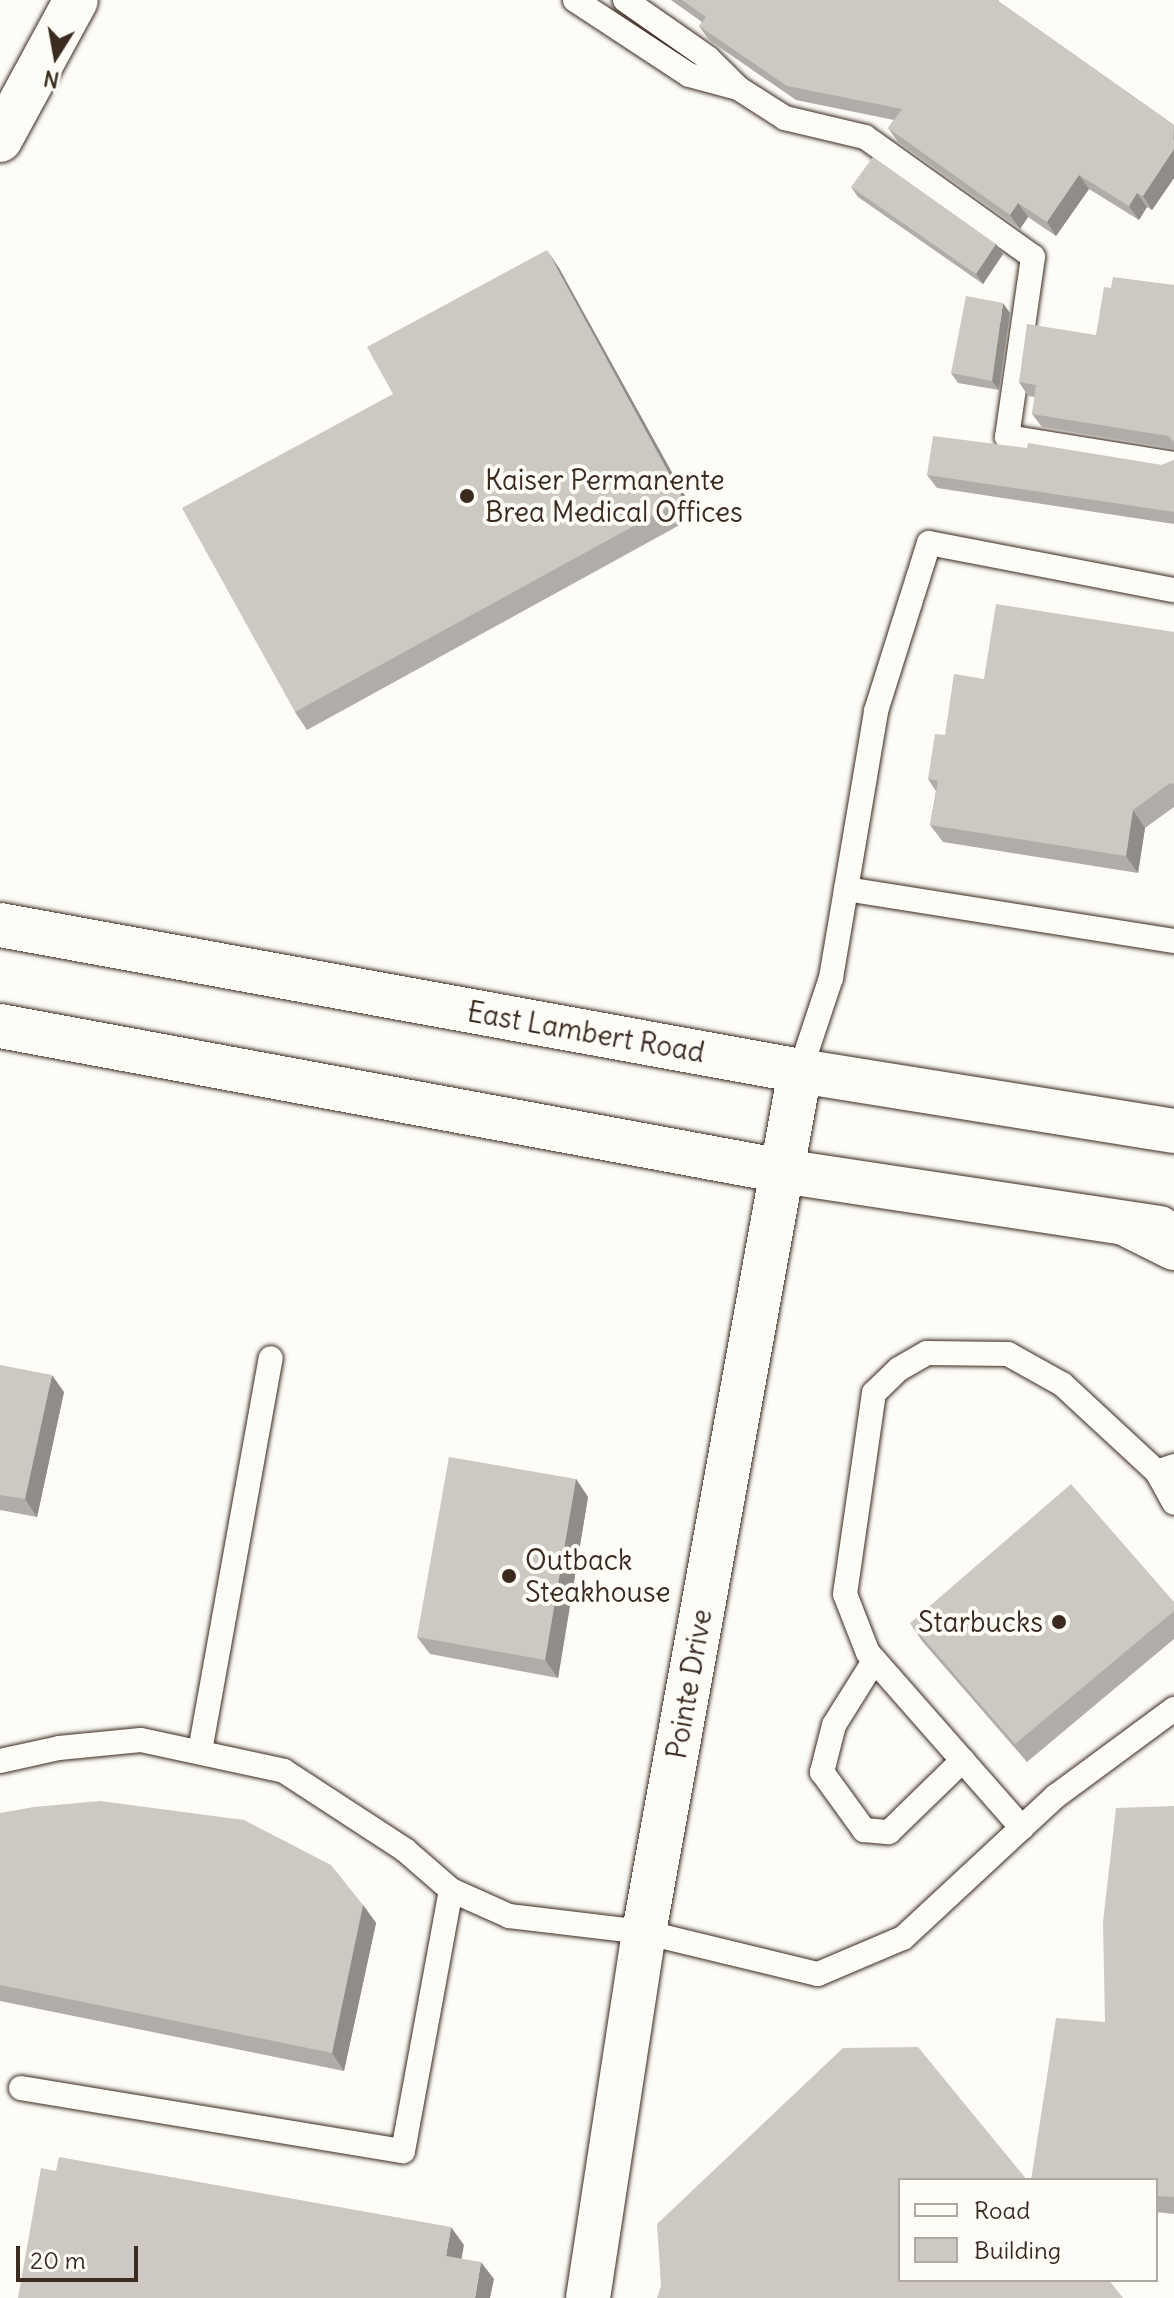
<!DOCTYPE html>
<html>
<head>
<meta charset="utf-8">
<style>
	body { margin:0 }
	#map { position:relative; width:1174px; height:2298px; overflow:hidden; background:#fdfcf7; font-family:Delius,sans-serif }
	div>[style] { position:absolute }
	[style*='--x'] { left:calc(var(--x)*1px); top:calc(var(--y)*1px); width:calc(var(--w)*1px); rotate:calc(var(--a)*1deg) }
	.roads { filter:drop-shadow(0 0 2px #3b2a1e) drop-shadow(0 0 2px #3b2a1e) }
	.service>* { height:24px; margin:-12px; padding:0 12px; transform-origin:12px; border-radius:12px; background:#fdfcf7 }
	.minor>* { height:44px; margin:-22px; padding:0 22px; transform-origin:22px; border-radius:22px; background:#fdfcf7 }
	.tertiary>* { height:44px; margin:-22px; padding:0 22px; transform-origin:22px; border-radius:22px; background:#fdfcf7 }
	.secondary>* { height:44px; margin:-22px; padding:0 22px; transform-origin:22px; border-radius:22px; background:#fdfcf7 }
	.motorway>* { height:44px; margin:-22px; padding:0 22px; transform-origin:22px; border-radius:22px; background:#fdfcf7 }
	.wall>* { inset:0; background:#b0aca7 }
	.shaded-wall>* { inset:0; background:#908c88 }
	.building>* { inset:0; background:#cdc8c2 }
	.dots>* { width:22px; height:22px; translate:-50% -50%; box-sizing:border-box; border:4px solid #fdfcf7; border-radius:50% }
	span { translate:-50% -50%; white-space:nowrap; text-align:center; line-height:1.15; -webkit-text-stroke:8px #fdfcf7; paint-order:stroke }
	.poi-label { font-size:28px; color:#3b2a1e }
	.left { translate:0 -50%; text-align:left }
	.right { translate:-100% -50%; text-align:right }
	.street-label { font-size:28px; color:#3b2a1e }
	.legend { position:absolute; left:898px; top:2178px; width:260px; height:104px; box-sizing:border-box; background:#fdfcf7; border:2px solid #afa8a0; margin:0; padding:10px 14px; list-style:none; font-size:24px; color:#3b2a1e }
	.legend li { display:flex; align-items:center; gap:16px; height:40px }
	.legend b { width:40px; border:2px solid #afa8a0 }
	.north { position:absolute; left:16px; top:16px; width:80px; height:80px; -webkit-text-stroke:6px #fdfcf7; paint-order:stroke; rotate:191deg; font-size:22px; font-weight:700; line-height:32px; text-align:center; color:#3b2a1e }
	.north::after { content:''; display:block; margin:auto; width:28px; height:36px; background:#3b2a1e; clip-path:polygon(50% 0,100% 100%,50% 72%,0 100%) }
	.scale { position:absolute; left:16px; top:2246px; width:122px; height:36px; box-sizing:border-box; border:4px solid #3b2a1e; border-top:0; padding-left:10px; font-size:24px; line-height:28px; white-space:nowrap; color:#3b2a1e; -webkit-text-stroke:6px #fdfcf7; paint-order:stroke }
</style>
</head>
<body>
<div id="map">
	<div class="roads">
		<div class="service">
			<i style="--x:575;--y:0;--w:136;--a:33.3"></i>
			<i style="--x:689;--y:75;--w:51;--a:14.9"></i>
			<i style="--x:738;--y:88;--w:56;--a:32.6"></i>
			<i style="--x:785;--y:118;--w:82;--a:13.4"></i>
			<i style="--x:865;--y:137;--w:206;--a:35.5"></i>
			<i style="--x:1033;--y:257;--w:182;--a:98.2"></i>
			<i style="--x:1007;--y:437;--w:169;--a:9.2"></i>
			<i style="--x:625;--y:0;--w:101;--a:34.9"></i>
			<i style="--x:708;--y:58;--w:40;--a:45"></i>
			<i style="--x:846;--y:889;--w:332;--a:9"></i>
			<i style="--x:800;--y:1071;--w:98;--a:-71.6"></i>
			<i style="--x:831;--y:978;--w:271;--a:-80.4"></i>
			<i style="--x:876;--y:711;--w:176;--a:-72.5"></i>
			<i style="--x:929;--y:543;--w:249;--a:10.9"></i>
			<i style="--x:1174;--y:1466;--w:18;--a:161"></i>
			<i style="--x:1157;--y:1472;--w:35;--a:61"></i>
			<i style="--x:874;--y:1661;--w:75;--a:122"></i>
			<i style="--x:834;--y:1725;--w:49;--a:104.3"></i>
			<i style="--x:822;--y:1772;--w:72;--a:54.1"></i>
			<i style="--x:864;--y:1830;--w:25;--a:5"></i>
			<i style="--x:889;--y:1832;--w:103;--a:-44.2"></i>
			<i style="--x:200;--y:1751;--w:399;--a:-79.8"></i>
			<i style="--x:0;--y:1761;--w:60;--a:-12.4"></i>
			<i style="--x:59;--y:1748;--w:82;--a:-5.6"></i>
			<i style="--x:141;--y:1740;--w:146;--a:12.2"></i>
			<i style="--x:284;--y:1771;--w:145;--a:33.1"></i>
			<i style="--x:405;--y:1850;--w:61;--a:41"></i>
			<i style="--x:451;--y:1890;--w:64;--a:24.1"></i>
			<i style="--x:509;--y:1916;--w:136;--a:6.8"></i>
			<i style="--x:644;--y:1932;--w:179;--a:13.6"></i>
			<i style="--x:818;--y:1974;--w:92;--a:-23"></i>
			<i style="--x:903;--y:1938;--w:209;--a:-42.9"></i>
			<i style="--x:1056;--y:1796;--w:147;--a:-36.4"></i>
			<i style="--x:1022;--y:1828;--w:233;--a:-131.3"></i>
			<i style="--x:868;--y:1653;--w:63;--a:-111.3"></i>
			<i style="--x:845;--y:1594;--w:203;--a:-81.8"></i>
			<i style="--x:874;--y:1393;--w:35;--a:-44"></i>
			<i style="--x:899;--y:1369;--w:32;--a:-30"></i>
			<i style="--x:927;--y:1353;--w:81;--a:0.7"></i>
			<i style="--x:1008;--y:1354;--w:62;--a:29.1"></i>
			<i style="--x:1062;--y:1384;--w:129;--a:42.8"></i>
			<i style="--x:21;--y:2088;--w:387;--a:9.4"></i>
			<i style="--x:403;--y:2151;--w:265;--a:-79.6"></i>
		</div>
		<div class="minor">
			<i style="--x:588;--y:2298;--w:370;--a:-81.3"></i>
			<i style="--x:644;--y:1932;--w:875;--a:-79.73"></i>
		</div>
		<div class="tertiary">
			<i style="--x:0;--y:140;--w:159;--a:-61.5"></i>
		</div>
		<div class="secondary">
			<i style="--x:0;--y:925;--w:813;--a:10.34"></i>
			<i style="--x:800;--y:1071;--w:379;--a:9.1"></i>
			<i style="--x:0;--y:1026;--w:795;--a:10.5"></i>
			<i style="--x:782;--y:1171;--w:382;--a:8.6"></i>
		</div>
		<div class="motorway">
			<i style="--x:1124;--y:1223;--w:56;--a:26.6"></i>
		</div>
	</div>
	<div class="wall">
		<i style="clip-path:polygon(671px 0,999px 0,998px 1px,1174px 125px,1174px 178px,1152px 210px,1147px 207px,1139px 220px,1089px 189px,1056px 236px,1028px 217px,1020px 229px,898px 142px,888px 128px,894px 120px,796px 100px,709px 40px,699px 26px,702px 22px)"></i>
		<i style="clip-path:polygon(851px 187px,996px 244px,1003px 254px,983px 284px,858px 197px)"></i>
		<i style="clip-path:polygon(559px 268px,696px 516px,307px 730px,295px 712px)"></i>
		<i style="clip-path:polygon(1174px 285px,1174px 449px,1042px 427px,1032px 414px,1035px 397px,1028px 396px,1019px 382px,1096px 335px,1111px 288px)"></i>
		<i style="clip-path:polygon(1010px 313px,999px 390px,958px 383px,951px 373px)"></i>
		<i style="clip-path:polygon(1174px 460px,1174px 524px,937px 488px,927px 475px,1162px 465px)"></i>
		<i style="clip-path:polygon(1174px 632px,1174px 807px,1145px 828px,1138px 873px,943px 842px,930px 825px,936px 791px,928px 779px,945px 735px,984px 679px)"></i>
		<i style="clip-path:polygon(0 1365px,64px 1392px,37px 1517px,0 1510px)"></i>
		<i style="clip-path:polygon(576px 1479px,588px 1497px,558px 1678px,430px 1654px,417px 1637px)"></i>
		<i style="clip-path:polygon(1174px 1602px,1174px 1639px,1027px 1762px,922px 1641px,910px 1623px)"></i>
		<i style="clip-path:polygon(1174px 1806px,1174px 2214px,1156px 2212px,1156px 2180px,1105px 2022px)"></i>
		<i style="clip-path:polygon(0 1813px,363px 1905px,376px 1923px,344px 2071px,0 2001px)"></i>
	</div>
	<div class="shaded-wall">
		<i style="clip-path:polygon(1174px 149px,1174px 178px,1152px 210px,1143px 196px)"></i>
		<i style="clip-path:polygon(1079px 175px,1089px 189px,1056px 236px,1047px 222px)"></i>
		<i style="clip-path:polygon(1137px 193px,1147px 207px,1139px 220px,1129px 206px)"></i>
		<i style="clip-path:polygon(1018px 203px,1028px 217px,1020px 229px,1010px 215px)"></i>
		<i style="clip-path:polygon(996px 244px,1003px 254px,983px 284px,976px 274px)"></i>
		<i style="clip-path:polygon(547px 250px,559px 268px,696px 516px,683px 499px)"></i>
		<i style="clip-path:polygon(1003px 303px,1010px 313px,999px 390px,992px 381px)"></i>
		<i style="clip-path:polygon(1133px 810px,1145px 828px,1138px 873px,1126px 856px)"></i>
		<i style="clip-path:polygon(52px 1375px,64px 1392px,37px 1517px,25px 1499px)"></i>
		<i style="clip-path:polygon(576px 1479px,588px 1497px,558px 1678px,545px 1660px)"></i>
		<i style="clip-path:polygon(363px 1905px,376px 1923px,344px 2071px,332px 2053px)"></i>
		<i style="clip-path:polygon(451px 2227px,464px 2245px,459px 2273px,446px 2256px)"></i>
		<i style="clip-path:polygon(481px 2262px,494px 2279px,490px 2298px,475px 2298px)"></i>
	</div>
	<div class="building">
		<i style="clip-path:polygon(682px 0,997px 0,1174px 125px,1173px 140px,1174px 140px,1174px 149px,1143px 196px,1137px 193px,1129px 206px,1079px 175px,1047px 222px,1018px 203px,1010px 215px,888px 128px,902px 109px,787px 86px,699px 26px,706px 17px)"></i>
		<i style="clip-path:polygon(873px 157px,996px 244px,976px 274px,851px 187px)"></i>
		<i style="clip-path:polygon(547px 250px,683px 499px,295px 712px,182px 508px,393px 394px,367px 347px)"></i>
		<i style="clip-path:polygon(1113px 277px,1174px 285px,1174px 442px,1168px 436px,1032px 414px,1036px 385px,1019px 382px,1027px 324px,1096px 335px,1104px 287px,1111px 288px)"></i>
		<i style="clip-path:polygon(966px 296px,1003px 303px,992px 381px,951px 373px)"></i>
		<i style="clip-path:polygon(933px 436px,1027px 448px,1028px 443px,1162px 465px,1174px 460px,1174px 512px,927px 475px)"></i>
		<i style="clip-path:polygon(996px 604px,1174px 632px,1174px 784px,1170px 783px,1133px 810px,1126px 856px,930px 825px,938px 781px,928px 779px,935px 734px,945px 735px,954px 674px,984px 679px)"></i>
		<i style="clip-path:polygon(0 1365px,52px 1375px,25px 1499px,0 1495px)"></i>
		<i style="clip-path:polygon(449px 1457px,576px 1479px,545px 1660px,417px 1637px)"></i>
		<i style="clip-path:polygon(1071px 1484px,1174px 1602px,1174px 1611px,1015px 1744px,910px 1623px)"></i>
		<i style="clip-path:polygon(100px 1801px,244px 1820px,331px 1865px,363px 1905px,332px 2053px,0 1985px,0 1813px,34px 1807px)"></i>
		<i style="clip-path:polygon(1174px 1806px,1174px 2197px,1156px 2196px,1156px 2180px,1031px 2180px,1056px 2018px,1105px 2022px,1103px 1922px,1116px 1808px)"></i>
		<i style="clip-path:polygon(918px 2047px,1027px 2180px,900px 2180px,900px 2280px,1109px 2280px,1123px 2298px,657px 2298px,661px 2286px,657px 2224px,843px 2048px)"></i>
		<i style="clip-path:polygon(59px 2157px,451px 2227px,446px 2256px,481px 2262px,475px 2298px,18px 2298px,41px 2168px,56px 2171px)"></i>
	</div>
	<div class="dots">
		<i style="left:467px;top:496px;background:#3b2a1e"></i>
		<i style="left:509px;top:1576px;background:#3b2a1e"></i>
		<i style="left:1059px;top:1622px;background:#3b2a1e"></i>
	</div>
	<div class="poi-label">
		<span class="left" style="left:485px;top:496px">Kaiser Permanente<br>Brea Medical Offices</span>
		<span class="left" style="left:525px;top:1576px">Outback<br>Steakhouse</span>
		<span class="right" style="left:1043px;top:1622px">Starbucks</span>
	</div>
	<div class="street-label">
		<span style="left:586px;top:1032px;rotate:10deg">East Lambert Road</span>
		<span style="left:689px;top:1684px;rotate:-80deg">Pointe Drive</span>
	</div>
	<ul class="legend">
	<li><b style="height:10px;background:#fdfcf7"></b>Road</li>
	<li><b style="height:22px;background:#cdc8c2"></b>Building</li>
	</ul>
	<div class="north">N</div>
	<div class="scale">20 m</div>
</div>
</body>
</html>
